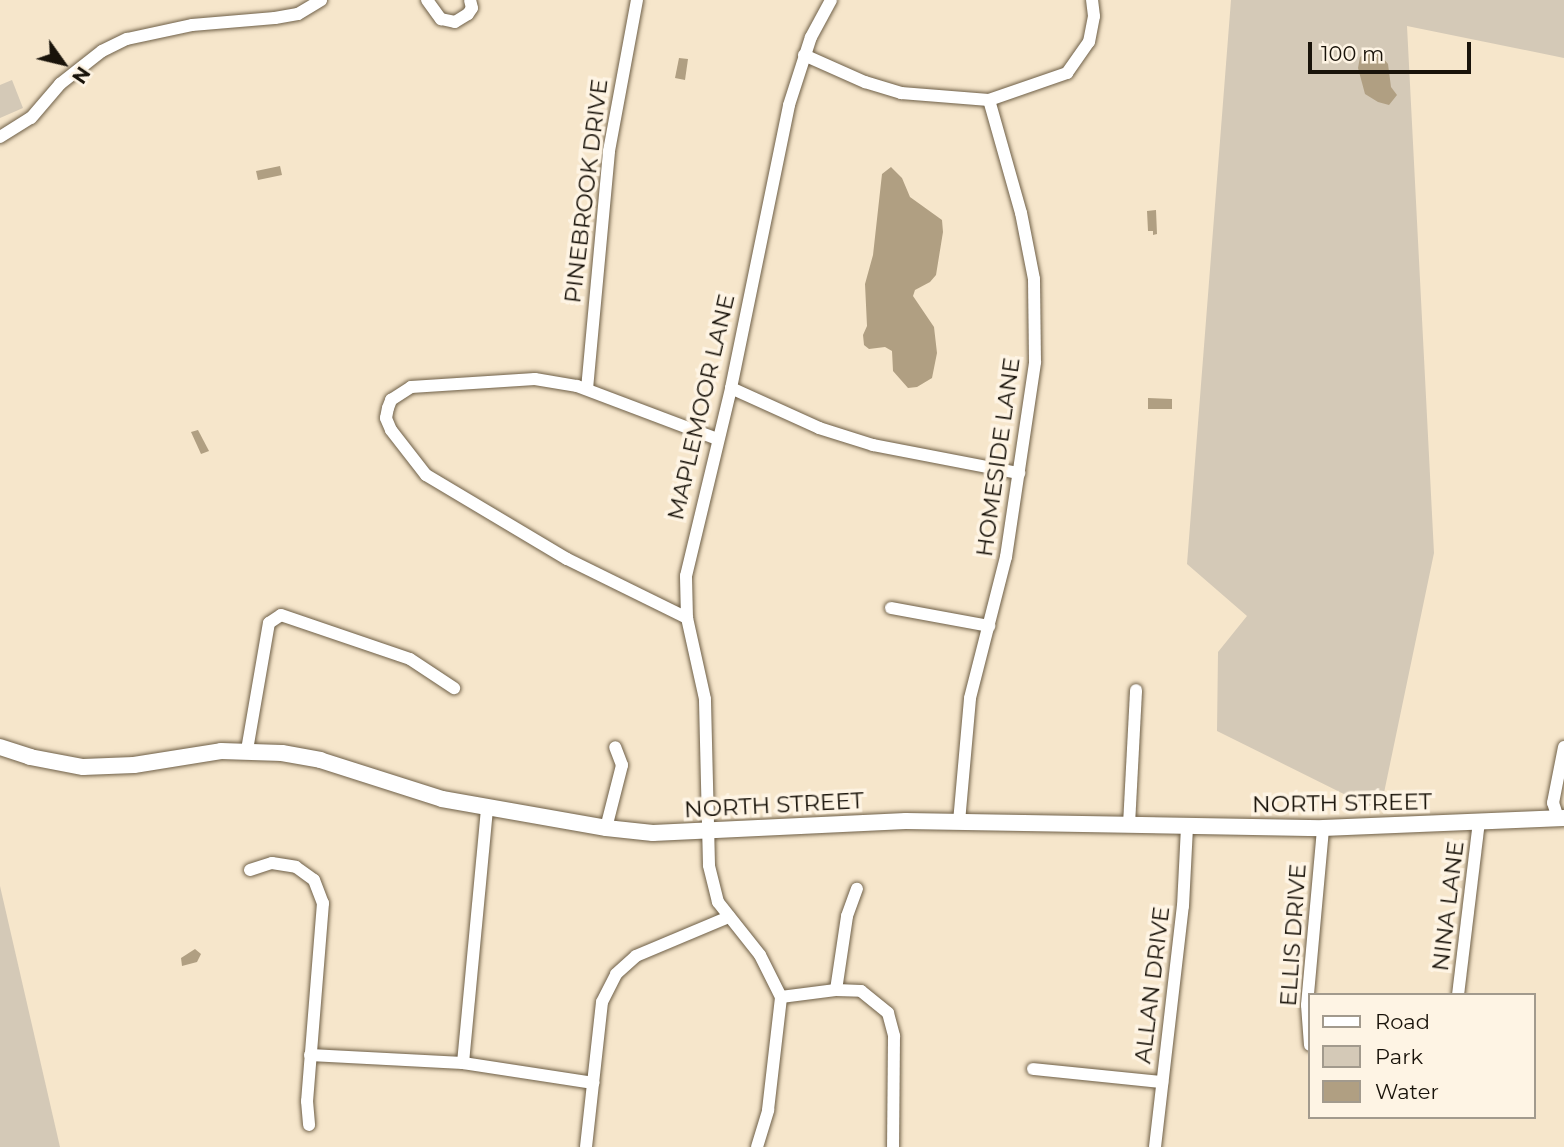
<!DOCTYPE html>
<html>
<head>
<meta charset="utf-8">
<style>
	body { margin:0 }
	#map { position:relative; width:1564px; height:1147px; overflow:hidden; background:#f6e6cb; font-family:Montserrat,sans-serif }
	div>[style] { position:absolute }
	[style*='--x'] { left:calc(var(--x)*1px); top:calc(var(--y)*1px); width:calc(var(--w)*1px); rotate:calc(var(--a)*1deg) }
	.green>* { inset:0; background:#d4c9b7 }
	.water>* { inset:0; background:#b09f82 }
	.roads { filter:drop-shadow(0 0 2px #6e5f47) drop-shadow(0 0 2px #6e5f47) }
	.street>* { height:12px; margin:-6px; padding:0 6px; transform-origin:6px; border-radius:6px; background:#fff }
	.secondary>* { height:16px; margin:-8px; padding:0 8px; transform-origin:8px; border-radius:8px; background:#fff }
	span { translate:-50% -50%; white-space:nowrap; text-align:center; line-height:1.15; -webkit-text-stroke:7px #fef4e4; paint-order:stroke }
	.street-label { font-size:23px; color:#19130a }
	.legend { position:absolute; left:1308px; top:993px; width:228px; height:126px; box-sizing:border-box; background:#fef4e4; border:2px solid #a29a8d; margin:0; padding:9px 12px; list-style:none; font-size:21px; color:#19130a }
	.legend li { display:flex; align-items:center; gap:14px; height:35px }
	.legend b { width:35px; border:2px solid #a29a8d }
	.north { position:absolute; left:28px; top:28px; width:70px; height:70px; -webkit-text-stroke:5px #fef4e4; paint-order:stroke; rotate:124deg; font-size:19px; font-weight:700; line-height:28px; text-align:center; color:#19130a }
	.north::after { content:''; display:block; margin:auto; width:24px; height:32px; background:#19130a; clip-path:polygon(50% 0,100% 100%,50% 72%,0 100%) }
	.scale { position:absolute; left:1308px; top:42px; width:163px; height:32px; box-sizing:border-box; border:4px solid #19130a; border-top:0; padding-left:9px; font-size:21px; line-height:24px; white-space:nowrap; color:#19130a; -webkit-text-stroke:5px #fef4e4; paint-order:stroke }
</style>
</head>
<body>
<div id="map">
	<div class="green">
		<i style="clip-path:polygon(1231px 0,1564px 0,1564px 58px,1407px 26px,1434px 553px,1380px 812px,1217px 731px,1218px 652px,1247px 616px,1187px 564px)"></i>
		<i style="clip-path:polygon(12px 80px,23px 108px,0 118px,0 85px)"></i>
		<i style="clip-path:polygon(0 886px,60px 1147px,0 1147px)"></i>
	</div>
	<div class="water">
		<i style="clip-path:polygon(1369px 50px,1378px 52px,1388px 64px,1391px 87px,1397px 95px,1389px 105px,1378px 102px,1365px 94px,1358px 68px,1360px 57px)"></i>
		<i style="clip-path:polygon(679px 58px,688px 59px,685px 80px,675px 78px)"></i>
		<i style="clip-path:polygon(280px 166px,282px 175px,258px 180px,256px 171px)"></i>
		<i style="clip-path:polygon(891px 167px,902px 178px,910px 197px,942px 220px,943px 232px,936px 275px,930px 282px,915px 290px,913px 296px,934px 327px,937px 353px,932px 378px,917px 387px,908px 388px,893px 371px,892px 351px,885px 347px,869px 349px,864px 345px,863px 335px,867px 326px,865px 284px,873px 255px,882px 174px)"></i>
		<i style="clip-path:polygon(1156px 210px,1157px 234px,1153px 235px,1153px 231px,1148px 231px,1147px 211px)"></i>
		<i style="clip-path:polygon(1148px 398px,1172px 399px,1172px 409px,1148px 409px)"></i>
		<i style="clip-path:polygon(198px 430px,209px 451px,201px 454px,191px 432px)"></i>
		<i style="clip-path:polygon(195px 949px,201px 954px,197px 962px,182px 966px,181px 958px)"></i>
	</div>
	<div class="roads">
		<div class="street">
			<i style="--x:427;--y:0;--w:24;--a:54"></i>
			<i style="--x:441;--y:19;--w:14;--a:12"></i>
			<i style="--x:455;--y:22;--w:15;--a:-32"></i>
			<i style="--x:468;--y:14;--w:7;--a:-56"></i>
			<i style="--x:472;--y:8;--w:8;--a:-104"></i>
			<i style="--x:804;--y:55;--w:67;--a:23.9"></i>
			<i style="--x:865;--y:82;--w:38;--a:17"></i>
			<i style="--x:901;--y:93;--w:88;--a:4.5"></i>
			<i style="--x:989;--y:100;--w:83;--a:-19.1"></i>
			<i style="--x:1067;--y:73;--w:38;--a:-55"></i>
			<i style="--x:1089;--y:42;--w:26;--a:-79"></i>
			<i style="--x:1094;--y:16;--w:16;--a:-97"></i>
			<i style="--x:0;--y:137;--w:36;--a:-32"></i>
			<i style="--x:31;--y:118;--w:45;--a:-49.5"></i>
			<i style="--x:60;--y:84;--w:53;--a:-38.2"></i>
			<i style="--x:102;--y:51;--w:28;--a:-26"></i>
			<i style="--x:127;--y:39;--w:66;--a:-12.2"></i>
			<i style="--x:192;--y:25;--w:83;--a:-4.8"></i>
			<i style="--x:275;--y:18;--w:23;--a:-10"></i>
			<i style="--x:298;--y:14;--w:27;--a:-31"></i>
			<i style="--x:731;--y:388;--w:97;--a:24.4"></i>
			<i style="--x:819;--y:428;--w:57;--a:17.5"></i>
			<i style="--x:873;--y:445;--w:149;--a:10.9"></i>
			<i style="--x:587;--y:389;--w:239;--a:-84.7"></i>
			<i style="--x:609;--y:151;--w:154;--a:-79.5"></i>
			<i style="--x:891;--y:608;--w:100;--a:10.4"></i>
			<i style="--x:687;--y:618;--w:134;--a:-153.8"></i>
			<i style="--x:567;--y:559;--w:164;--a:-149.2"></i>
			<i style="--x:426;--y:475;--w:57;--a:-127.9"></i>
			<i style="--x:391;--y:430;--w:13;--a:-113"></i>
			<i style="--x:386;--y:418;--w:10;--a:-79"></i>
			<i style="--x:388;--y:408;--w:9;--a:-69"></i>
			<i style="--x:391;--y:400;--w:24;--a:-33"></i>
			<i style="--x:411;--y:387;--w:124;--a:-3.7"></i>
			<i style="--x:535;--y:379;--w:43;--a:9.5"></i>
			<i style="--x:577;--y:386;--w:150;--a:20.7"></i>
			<i style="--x:247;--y:750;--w:129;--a:-80.2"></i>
			<i style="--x:269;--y:623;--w:14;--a:-34"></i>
			<i style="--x:281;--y:615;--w:136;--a:18.8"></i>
			<i style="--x:410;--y:659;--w:53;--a:33.4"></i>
			<i style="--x:1558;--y:818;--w:16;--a:-108"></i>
			<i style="--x:1553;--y:803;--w:57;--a:-78.9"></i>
			<i style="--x:959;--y:822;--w:124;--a:-84.9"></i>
			<i style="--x:970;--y:698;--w:146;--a:-75.7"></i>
			<i style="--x:1006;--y:557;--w:197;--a:-81.5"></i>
			<i style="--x:1035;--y:362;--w:83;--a:-90.7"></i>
			<i style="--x:1034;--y:279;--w:67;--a:-101.1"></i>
			<i style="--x:1021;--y:213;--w:117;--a:-105.8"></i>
			<i style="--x:1129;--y:825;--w:135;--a:-87"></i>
			<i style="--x:606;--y:828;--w:65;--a:-75.7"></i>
			<i style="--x:622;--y:765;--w:19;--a:-111"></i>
			<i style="--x:250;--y:870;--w:23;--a:-18"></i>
			<i style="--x:272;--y:863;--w:24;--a:9"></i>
			<i style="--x:296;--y:867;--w:22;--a:36"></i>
			<i style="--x:314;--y:880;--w:25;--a:69"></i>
			<i style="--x:323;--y:903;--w:199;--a:94.6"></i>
			<i style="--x:307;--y:1101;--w:24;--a:85"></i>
			<i style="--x:836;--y:990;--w:75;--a:-81.5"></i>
			<i style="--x:847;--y:916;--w:29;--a:-70"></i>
			<i style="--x:1458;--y:995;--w:174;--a:-83.1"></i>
			<i style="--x:781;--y:997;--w:55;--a:-7.3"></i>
			<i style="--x:836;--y:990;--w:25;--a:2"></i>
			<i style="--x:861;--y:991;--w:35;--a:39"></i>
			<i style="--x:888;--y:1013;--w:24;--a:75"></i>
			<i style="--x:894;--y:1036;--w:111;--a:90.5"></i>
			<i style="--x:1310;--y:1045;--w:40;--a:-94.3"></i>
			<i style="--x:1307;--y:1005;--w:178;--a:-84.8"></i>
			<i style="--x:310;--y:1055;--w:153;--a:3"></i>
			<i style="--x:463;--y:1063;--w:132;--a:8.7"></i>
			<i style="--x:463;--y:1063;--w:256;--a:-84.6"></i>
			<i style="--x:1033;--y:1069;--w:130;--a:5.8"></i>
			<i style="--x:586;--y:1147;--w:146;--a:-83.7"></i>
			<i style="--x:602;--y:1002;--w:31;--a:-63"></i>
			<i style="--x:616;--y:974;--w:27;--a:-42"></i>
			<i style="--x:636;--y:956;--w:101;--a:-22.8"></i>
			<i style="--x:757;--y:1147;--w:39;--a:-73"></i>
			<i style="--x:768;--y:1110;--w:114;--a:-83.4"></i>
			<i style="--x:781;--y:997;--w:47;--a:-116.6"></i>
			<i style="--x:760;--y:955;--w:68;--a:-128.4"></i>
			<i style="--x:718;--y:902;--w:38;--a:-104"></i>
			<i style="--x:709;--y:865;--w:166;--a:-91.4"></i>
			<i style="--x:705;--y:699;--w:83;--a:-102.5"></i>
			<i style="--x:687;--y:618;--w:42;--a:-91.4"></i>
			<i style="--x:686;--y:576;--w:193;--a:-76.5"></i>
			<i style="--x:731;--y:388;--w:289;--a:-78.4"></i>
			<i style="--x:789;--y:105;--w:71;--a:-72.1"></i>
			<i style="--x:811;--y:37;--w:42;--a:-61.6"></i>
			<i style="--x:1155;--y:1147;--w:243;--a:-83.4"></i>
			<i style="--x:1183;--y:906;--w:79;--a:-87.1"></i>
		</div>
		<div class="secondary">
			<i style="--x:0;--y:747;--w:32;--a:18"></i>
			<i style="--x:30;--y:757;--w:54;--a:10.7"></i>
			<i style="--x:83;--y:767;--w:51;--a:-2.2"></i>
			<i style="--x:134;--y:765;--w:88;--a:-9.1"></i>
			<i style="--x:221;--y:751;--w:61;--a:1.9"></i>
			<i style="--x:282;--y:753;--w:39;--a:10"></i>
			<i style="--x:320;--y:760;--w:128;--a:17.7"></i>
			<i style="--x:442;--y:799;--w:167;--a:10"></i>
			<i style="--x:606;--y:828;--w:47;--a:6.1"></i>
			<i style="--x:653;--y:833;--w:253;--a:-2.7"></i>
			<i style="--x:906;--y:821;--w:417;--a:1"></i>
			<i style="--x:1323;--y:828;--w:241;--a:-2.4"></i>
		</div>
	</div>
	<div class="street-label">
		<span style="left:586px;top:191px;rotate:-83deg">PINEBROOK DRIVE</span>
		<span style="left:701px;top:407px;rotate:-77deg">MAPLEMOOR LANE</span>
		<span style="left:998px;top:457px;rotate:-82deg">HOMESIDE LANE</span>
		<span style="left:1342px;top:803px;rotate:-1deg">NORTH STREET</span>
		<span style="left:774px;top:805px;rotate:-3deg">NORTH STREET</span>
		<span style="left:1448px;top:906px;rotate:-83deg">NINA LANE</span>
		<span style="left:1293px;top:935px;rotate:-86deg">ELLIS DRIVE</span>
		<span style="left:1152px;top:985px;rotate:-83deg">ALLAN DRIVE</span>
	</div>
	<ul class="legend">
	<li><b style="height:9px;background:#fff"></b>Road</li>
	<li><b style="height:19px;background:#d4c9b7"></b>Park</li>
	<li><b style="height:19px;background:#b09f82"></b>Water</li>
	</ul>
	<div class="north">N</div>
	<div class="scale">100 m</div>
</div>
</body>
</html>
